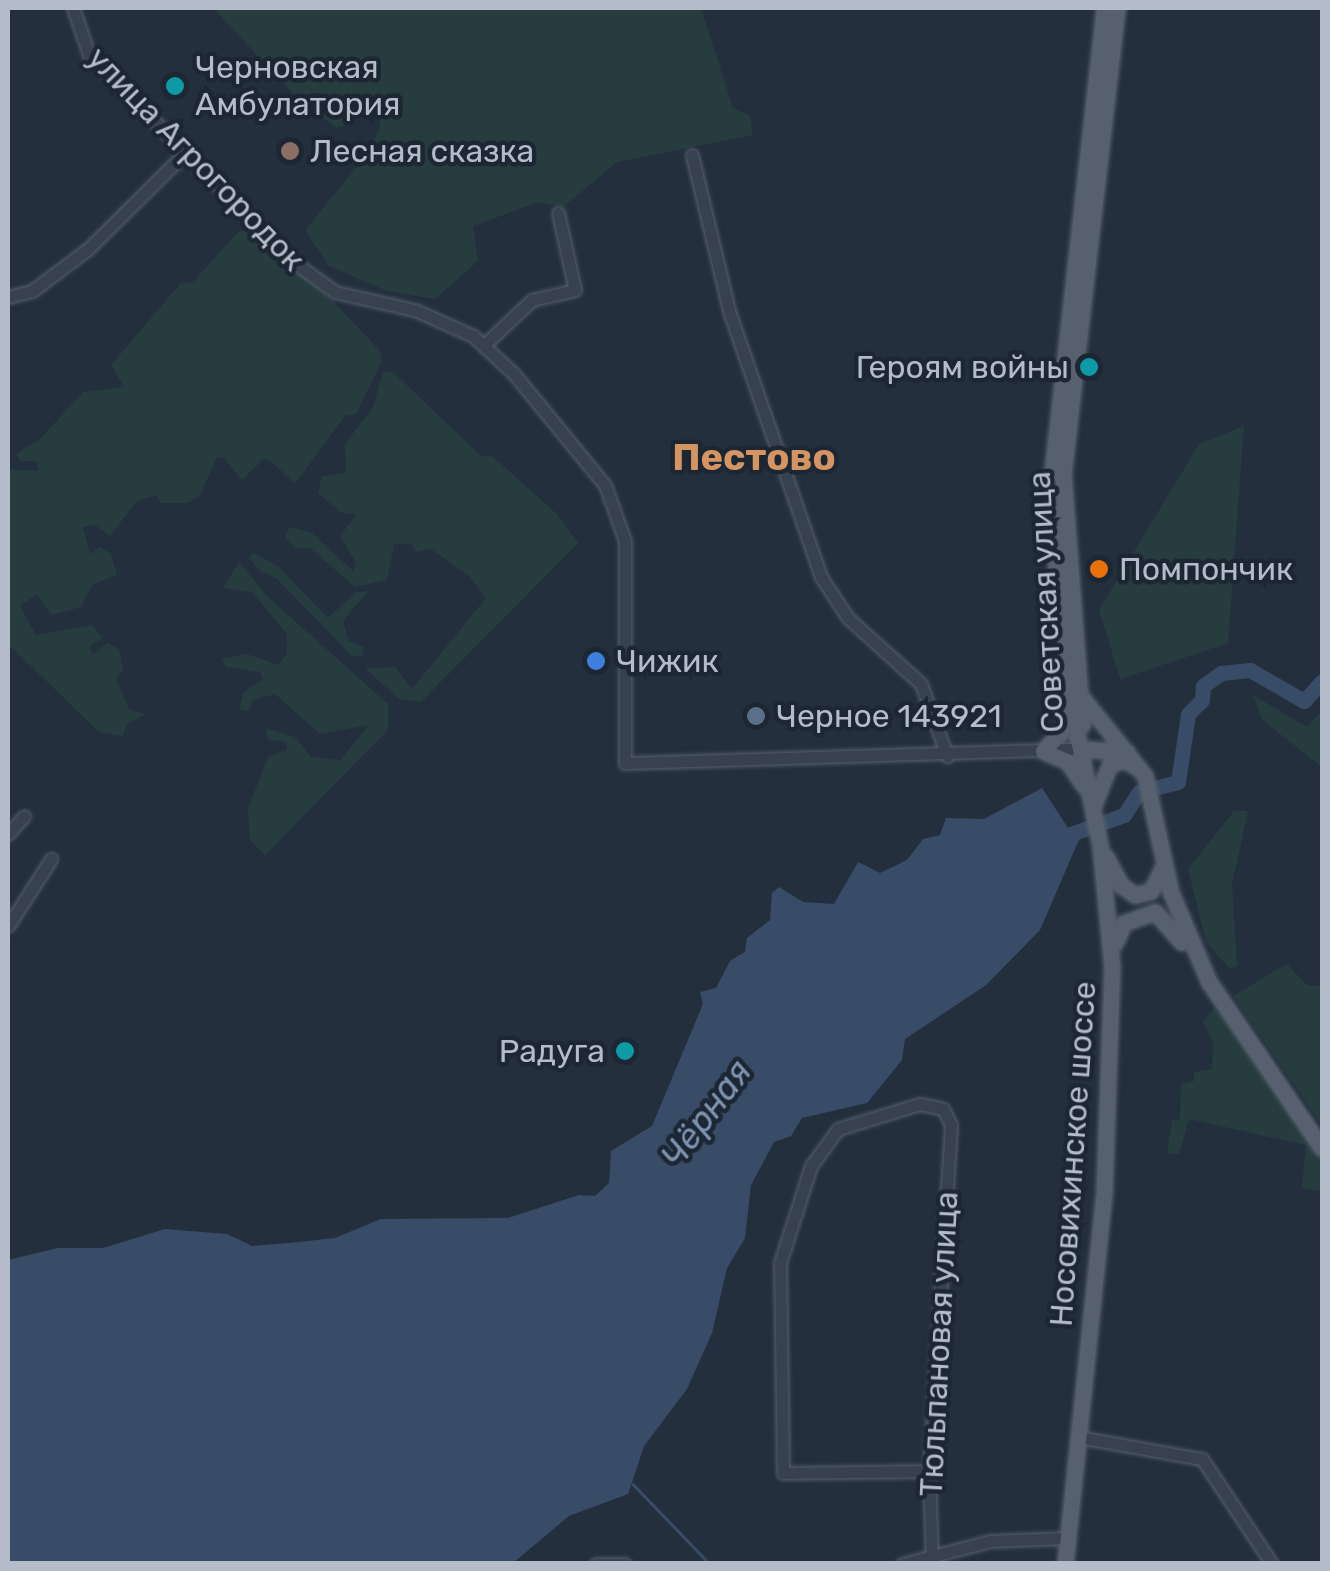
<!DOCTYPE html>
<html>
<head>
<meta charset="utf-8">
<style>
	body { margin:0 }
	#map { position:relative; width:1330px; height:1571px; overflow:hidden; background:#242f3e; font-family:Rubik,sans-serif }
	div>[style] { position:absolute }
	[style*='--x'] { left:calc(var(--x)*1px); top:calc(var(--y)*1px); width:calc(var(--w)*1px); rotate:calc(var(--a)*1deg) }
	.green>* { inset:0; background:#263c3f }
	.water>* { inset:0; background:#394c67 }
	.stream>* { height:2.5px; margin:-1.25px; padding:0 1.25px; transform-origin:1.25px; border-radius:1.25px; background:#394c67 }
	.river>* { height:15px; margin:-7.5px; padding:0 7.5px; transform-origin:7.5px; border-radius:7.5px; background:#394c67 }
	.roads { filter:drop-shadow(0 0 2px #565f6c) drop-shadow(0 0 2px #565f6c) }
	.minor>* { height:11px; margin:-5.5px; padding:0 5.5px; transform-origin:5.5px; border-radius:5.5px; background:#38414e }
	.major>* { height:15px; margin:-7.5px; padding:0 7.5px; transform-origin:7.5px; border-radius:7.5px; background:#56606e }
	.dots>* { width:28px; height:28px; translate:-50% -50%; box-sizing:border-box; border:5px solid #1d2633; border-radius:50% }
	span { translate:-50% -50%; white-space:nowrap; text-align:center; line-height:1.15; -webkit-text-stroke:9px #1d2633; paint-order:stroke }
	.poi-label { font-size:32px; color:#b4bcc9 }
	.left { translate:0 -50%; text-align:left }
	.right { translate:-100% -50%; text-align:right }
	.street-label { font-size:32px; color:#b4bcc9 }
	.water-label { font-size:35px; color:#7c92b1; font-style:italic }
	.quarter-label { font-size:38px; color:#d59563; font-weight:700 }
	.frame { position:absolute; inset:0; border:10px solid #b4bcc9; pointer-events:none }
</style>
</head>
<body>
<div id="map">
	<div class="green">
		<i style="clip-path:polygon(213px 8px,701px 8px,733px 108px,750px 116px,753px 135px,617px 162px,563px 207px,539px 202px,473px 226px,478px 261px,435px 299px,387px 291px,329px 266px,305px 230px,369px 152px,381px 124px,375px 113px,337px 128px,302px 103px)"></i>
		<i style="clip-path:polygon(239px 231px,255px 231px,332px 300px,380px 351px,382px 361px,356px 414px,345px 416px,295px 484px,272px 462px,264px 459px,242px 480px,223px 457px,216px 458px,201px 494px,188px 503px,161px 503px,156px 495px,136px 502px,110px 536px,95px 525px,83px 527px,90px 554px,100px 547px,111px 554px,117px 575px,93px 584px,81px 607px,51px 615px,37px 594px,20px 606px,36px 635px,92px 625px,103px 638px,89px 647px,93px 655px,107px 643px,119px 649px,123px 671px,116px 678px,129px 709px,145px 714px,127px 724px,123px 736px,99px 732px,8px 644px,8px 469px,39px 471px,36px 461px,20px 461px,16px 454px,40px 439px,83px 392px,124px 387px,111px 365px,180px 284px,193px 282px)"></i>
		<i style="clip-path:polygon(383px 372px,393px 372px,481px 456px,492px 456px,557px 514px,578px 543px,421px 702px,399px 699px,365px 668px,395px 667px,412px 689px,486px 598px,469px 576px,431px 549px,416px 552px,411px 544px,394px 544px,387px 580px,355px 587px,310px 548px,296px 548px,285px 537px,289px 527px,312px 533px,353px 571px,356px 563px,340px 536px,356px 515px,340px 512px,318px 493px,322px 476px,346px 473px,345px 444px,373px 407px)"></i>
		<i style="clip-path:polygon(1244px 426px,1228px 643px,1120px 679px,1099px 610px,1199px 444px)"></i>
		<i style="clip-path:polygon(253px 553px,278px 566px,328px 618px,356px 592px,368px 591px,343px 621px,349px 641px,363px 647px,363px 655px,353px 657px,277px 579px,260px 571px,249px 558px)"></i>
		<i style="clip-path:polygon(239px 562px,269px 598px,388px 704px,388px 730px,265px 855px,250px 840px,248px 808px,268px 757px,287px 750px,287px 742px,268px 740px,266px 728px,295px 737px,311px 757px,340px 760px,369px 725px,320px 734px,275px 694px,253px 700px,248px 711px,239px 709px,244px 692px,263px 679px,260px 672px,226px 667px,222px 659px,247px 654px,278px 665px,287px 653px,287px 634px,252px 592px,223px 588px)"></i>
		<i style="clip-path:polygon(1253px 695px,1307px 727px,1322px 711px,1322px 767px,1262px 720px)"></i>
		<i style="clip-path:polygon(1234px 811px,1248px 811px,1232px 885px,1237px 966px,1230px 969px,1206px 942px,1188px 869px)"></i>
		<i style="clip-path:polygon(1287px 964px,1308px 986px,1322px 986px,1322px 1125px,1233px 996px)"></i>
		<i style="clip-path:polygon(1217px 1005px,1322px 1160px,1322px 1191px,1302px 1188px,1306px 1145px,1189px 1119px,1179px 1154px,1167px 1153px,1172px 1120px,1180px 1120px,1181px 1084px,1194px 1081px,1194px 1072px,1212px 1069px,1213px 1043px,1203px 1022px)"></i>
	</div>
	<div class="water">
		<i style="clip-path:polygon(1042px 788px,1068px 828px,1084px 828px,1040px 930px,986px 985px,905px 1039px,902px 1060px,867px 1103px,802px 1118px,791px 1136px,774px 1142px,751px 1185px,745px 1238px,727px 1268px,712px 1333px,687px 1389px,644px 1446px,628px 1494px,569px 1516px,513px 1563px,8px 1563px,8px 1260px,58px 1248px,103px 1248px,165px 1229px,227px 1234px,252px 1246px,290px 1243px,335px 1238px,381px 1219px,508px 1218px,579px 1195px,595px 1196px,609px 1183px,611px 1151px,652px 1126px,703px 1004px,700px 992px,716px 988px,730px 961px,745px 952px,747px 938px,770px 920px,772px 893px,779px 887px,803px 902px,834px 904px,858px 862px,880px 873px,907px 860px,923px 839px,940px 835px,946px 818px,984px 819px)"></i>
	</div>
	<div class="stream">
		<i style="--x:633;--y:1484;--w:111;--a:46.1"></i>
	</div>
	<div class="river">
		<i style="--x:1065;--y:836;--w:63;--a:-19.6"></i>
		<i style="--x:1124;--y:815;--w:27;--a:-57"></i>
		<i style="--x:1139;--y:792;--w:40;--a:-14.4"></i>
		<i style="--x:1178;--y:782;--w:69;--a:-81.6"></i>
		<i style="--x:1188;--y:714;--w:20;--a:-45"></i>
		<i style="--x:1202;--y:700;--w:14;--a:-86"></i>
		<i style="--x:1203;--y:686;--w:22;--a:-36"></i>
		<i style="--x:1221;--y:673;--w:29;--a:-6"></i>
		<i style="--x:1250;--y:670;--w:62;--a:29.9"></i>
		<i style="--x:1304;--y:701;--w:27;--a:-48"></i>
	</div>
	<div class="roads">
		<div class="minor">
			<i style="--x:73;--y:8;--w:50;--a:71.2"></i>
			<i style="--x:89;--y:55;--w:293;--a:45.3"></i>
			<i style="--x:295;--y:263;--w:49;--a:35.9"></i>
			<i style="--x:335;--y:292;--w:82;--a:12.7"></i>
			<i style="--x:415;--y:310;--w:64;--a:24.1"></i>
			<i style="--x:473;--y:336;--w:56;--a:42.8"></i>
			<i style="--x:514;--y:374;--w:144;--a:50.7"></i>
			<i style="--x:605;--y:485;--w:59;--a:70.3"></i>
			<i style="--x:625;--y:541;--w:222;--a:90"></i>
			<i style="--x:625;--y:763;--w:457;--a:-1.8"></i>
			<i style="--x:692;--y:155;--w:163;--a:76.6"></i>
			<i style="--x:730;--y:314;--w:278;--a:70.9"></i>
			<i style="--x:821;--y:577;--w:49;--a:56.6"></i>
			<i style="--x:848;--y:618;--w:98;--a:42.1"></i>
			<i style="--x:921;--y:684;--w:77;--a:70.1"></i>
			<i style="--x:8;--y:297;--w:25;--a:-14"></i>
			<i style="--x:32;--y:291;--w:71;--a:-37"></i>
			<i style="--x:89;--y:248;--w:135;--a:-44.7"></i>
			<i style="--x:484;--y:345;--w:66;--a:-43.2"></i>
			<i style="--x:532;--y:300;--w:44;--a:-13.1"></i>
			<i style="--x:575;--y:290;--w:79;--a:-102.4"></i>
			<i style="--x:8;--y:834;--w:24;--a:-48"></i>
			<i style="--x:8;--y:926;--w:80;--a:-57.3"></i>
			<i style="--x:1078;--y:1437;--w:126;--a:10.1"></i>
			<i style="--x:1202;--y:1459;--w:126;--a:56.3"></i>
			<i style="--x:929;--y:1471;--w:146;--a:179.2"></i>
			<i style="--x:783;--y:1473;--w:210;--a:-90.8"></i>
			<i style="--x:780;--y:1263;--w:102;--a:-72.3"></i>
			<i style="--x:811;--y:1166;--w:46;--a:-53.9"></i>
			<i style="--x:838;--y:1129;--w:86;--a:-17"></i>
			<i style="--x:920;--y:1104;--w:24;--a:12"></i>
			<i style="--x:943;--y:1109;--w:18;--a:63"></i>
			<i style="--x:951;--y:1125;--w:347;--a:93.6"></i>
			<i style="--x:929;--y:1471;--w:93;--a:88.2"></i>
			<i style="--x:596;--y:1564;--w:29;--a:0"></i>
			<i style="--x:902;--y:1564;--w:91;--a:-14.6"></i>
			<i style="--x:990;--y:1541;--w:78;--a:-2.2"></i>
		</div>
		<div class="major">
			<i style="--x:1083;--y:699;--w:99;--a:51.2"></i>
			<i style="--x:1145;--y:776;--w:120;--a:77.5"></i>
			<i style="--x:1171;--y:893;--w:97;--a:66.9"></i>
			<i style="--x:1209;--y:982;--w:201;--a:55.8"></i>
			<i style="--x:1068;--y:709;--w:20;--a:101"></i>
			<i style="--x:1064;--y:729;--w:30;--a:134"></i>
			<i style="--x:1043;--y:751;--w:26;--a:23"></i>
			<i style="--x:1067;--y:761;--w:30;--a:56"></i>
			<i style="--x:1082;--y:725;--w:251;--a:-94.3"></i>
			<i style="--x:1063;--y:475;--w:470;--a:-83.4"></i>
			<i style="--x:1082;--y:749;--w:45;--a:3.8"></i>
			<i style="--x:1094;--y:804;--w:43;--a:-68.2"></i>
			<i style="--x:1110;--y:764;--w:16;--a:-15"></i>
			<i style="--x:1125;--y:760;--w:17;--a:31"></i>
			<i style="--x:1106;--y:857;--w:32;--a:62"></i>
			<i style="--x:1121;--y:885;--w:17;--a:36"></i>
			<i style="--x:1135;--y:895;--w:16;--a:-14"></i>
			<i style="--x:1151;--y:891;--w:30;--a:-64"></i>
			<i style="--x:1115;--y:943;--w:22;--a:-66"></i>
			<i style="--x:1124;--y:923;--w:33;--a:-20"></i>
			<i style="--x:1155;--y:912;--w:40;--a:49"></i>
			<i style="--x:1065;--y:1564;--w:373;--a:-84"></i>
			<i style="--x:1104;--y:1193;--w:226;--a:-88"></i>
			<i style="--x:1112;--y:967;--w:123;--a:-95.6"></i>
			<i style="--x:1100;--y:845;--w:152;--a:-101.8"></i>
			<i style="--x:1069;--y:696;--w:197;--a:-95.8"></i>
			<i style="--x:1049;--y:500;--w:495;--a:-83.6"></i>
		</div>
	</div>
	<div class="dots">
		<i style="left:175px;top:86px;background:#0f9aa8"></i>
		<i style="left:290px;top:151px;background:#8d6e63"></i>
		<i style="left:1089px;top:367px;background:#0f9aa8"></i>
		<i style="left:1099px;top:569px;background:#e8710a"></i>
		<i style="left:596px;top:661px;background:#3f7fe0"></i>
		<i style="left:756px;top:716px;background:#5c6f8a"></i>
		<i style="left:625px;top:1051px;background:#0f9aa8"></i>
	</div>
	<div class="poi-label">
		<span class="left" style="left:195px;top:86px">Черновская<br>Амбулатория</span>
		<span class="left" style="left:310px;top:151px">Лесная сказка</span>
		<span class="right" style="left:1069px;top:367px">Героям войны</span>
		<span class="left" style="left:1119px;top:569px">Помпончик</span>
		<span class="left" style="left:616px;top:661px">Чижик</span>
		<span class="left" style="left:776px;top:716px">Черное 143921</span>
		<span class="right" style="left:605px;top:1051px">Радуга</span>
	</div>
	<div class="street-label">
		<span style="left:196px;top:159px;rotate:46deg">улица Агрогородок</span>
		<span style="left:1046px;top:602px;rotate:-93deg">Советская улица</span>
		<span style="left:1073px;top:1154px;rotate:-86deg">Носовихинское шоссе</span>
		<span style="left:939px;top:1344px;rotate:-87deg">Тюльпановая улица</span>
	</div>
	<div class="water-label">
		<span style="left:706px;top:1114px;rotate:-53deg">Чёрная</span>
	</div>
	<div class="quarter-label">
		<span style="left:754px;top:458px">Пестово</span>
	</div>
	<div class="frame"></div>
</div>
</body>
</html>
